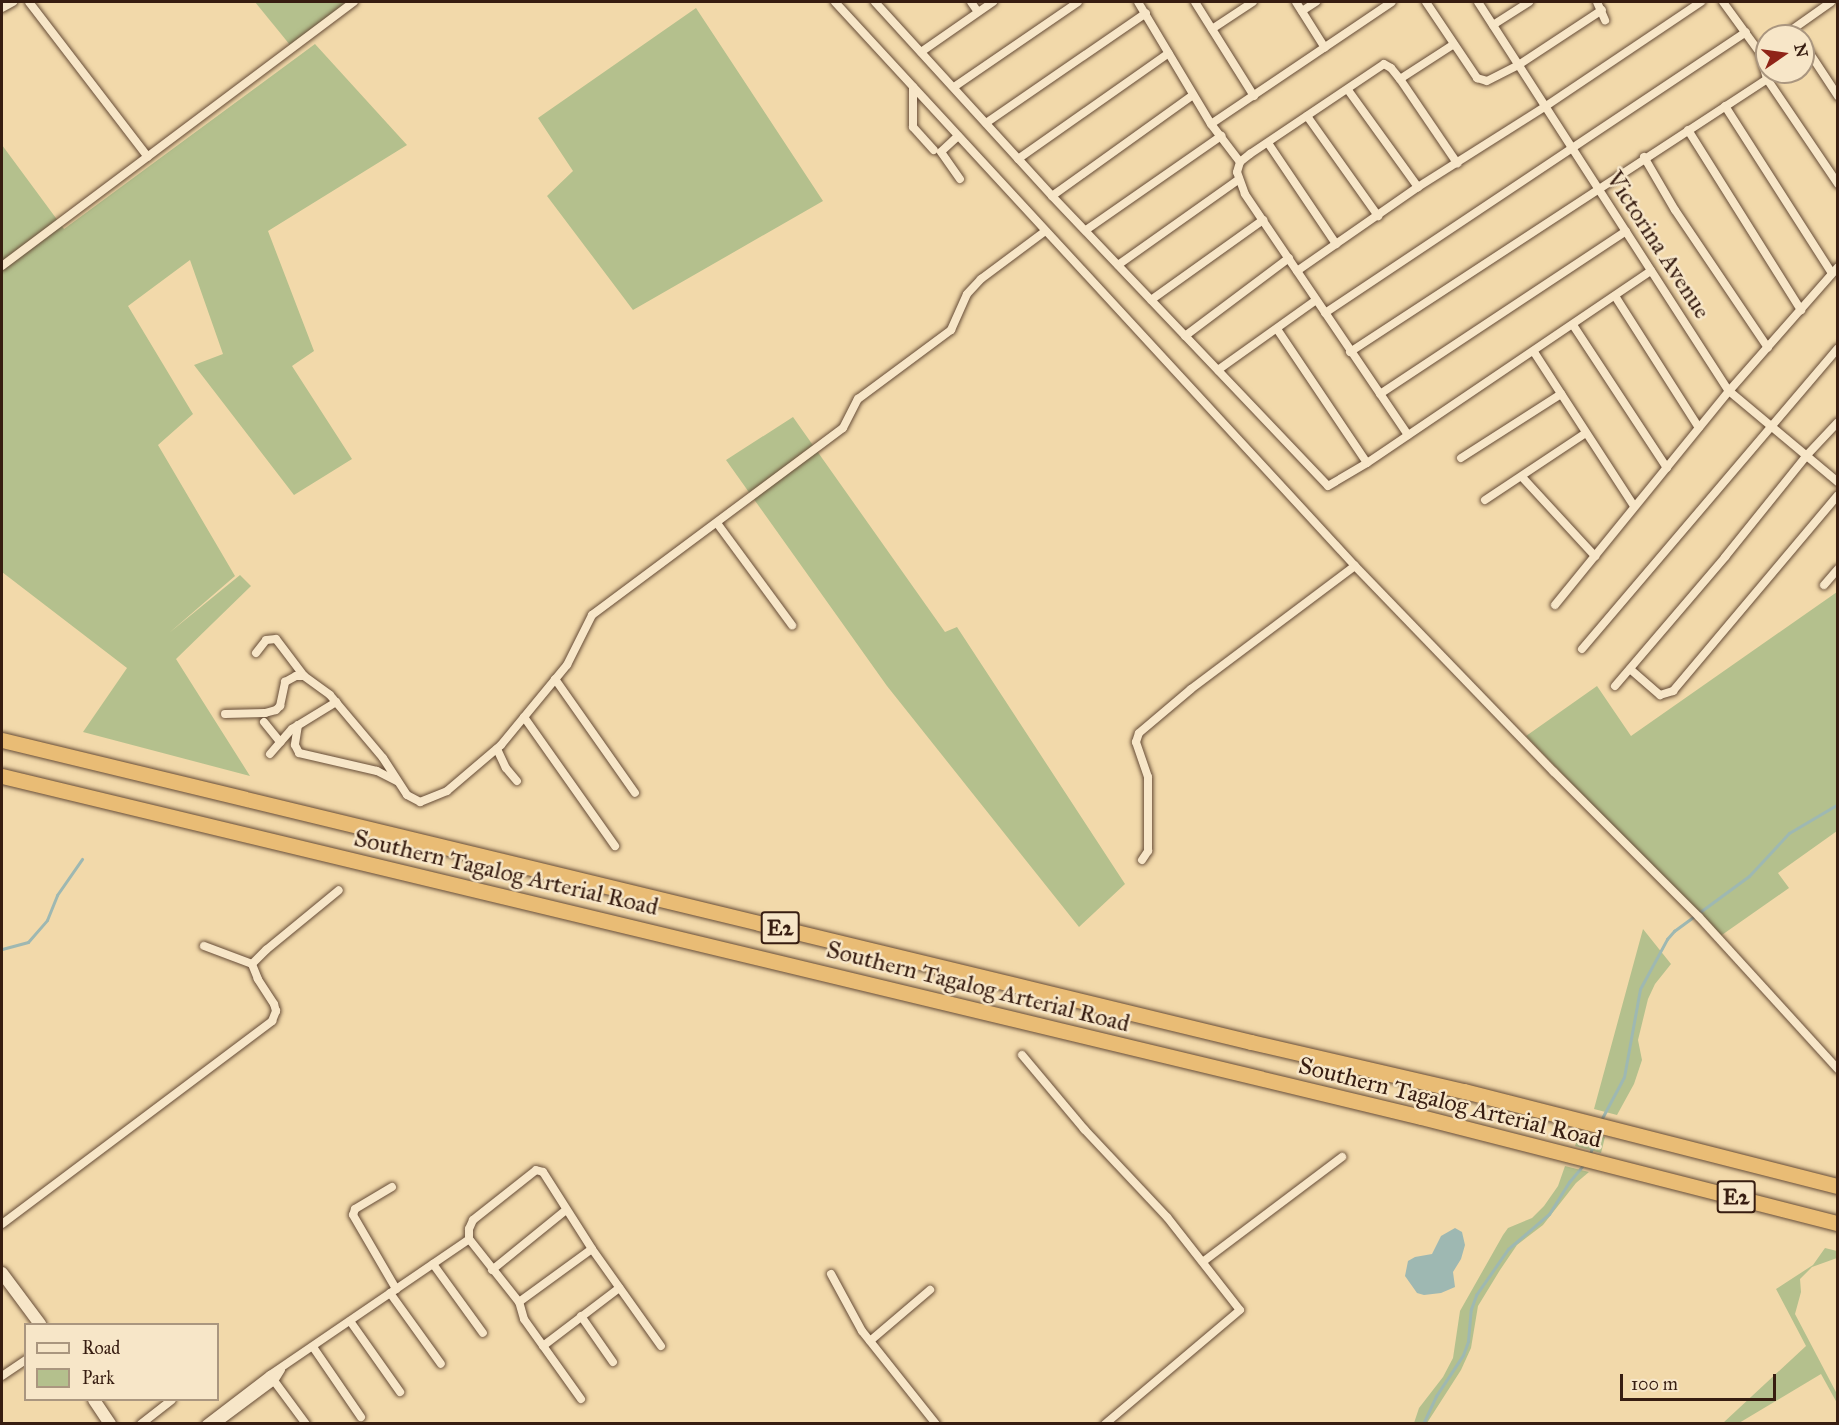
<!DOCTYPE html>
<html>
<head>
<meta charset="utf-8">
<style>
	body { margin:0 }
	#map { position:relative; width:1839px; height:1425px; overflow:hidden; background:#f2d9aa; font-family:"IM FELL Great Primer",serif }
	div>[style] { position:absolute }
	[style*='--x'] { left:calc(var(--x)*1px); top:calc(var(--y)*1px); width:calc(var(--w)*1px); rotate:calc(var(--a)*1deg) }
	.green>* { inset:0; background:#b4c08d }
	.water>* { inset:0; background:#9eb8b2 }
	.stream>* { height:3px; margin:-1.5px; padding:0 1.5px; transform-origin:1.5px; border-radius:1.5px; background:#9eb8b2 }
	.roads { filter:drop-shadow(0 0 2px #664c37) drop-shadow(0 0 2px #664c37) }
	.street>* { height:8px; margin:-4px; padding:0 4px; transform-origin:4px; border-radius:4px; background:#f7e6c8 }
	.secondary>* { height:12px; margin:-6px; padding:0 6px; transform-origin:6px; border-radius:6px; background:#f7e6c8 }
	.highway>* { height:15px; margin:-7.5px; padding:0 7.5px; transform-origin:7.5px; border-radius:7.5px; background:#e9bc75 }
	span { translate:-50% -50%; white-space:nowrap; text-align:center; line-height:1.15; -webkit-text-stroke:5px #f7e6c8; paint-order:stroke }
	.shield-label span { padding:2px 4px; background:#f7e6c8; border:2px solid; border-radius:4px; -webkit-text-stroke-width:0 }
	.shield-label { font-size:22px; color:#371d11; font-weight:700 }
	.street-label { font-size:24px; color:#371d11 }
	.frame { position:absolute; inset:0; border:3px solid #371d11; pointer-events:none }
	.legend { position:absolute; left:24px; top:1323px; width:195px; height:78px; box-sizing:border-box; background:#f7e6c8; border:2px solid #aa967f; margin:0; padding:8px 10px; list-style:none; font-size:18px; color:#371d11 }
	.legend li { display:flex; align-items:center; gap:12px; height:30px }
	.legend b { width:30px; border:2px solid #aa967f }
	.north { position:absolute; left:1755px; top:24px; width:60px; height:60px; box-sizing:border-box; background:#f7e6c8; border:2px solid #aa967f; border-radius:50%; rotate:77deg; font-size:16px; font-weight:700; line-height:24px; text-align:center; color:#371d11 }
	.north::after { content:''; display:block; margin:auto; width:21px; height:27px; background:#8f2418; clip-path:polygon(50% 0,100% 100%,50% 72%,0 100%) }
	.scale { position:absolute; left:1620px; top:1374px; width:156px; height:27px; box-sizing:border-box; border:3px solid #371d11; border-top:0; padding-left:8px; font-size:18px; line-height:21px; white-space:nowrap; color:#371d11; -webkit-text-stroke:4px #f7e6c8; paint-order:stroke }
</style>
</head>
<body>
<div id="map">
	<div class="green">
		<i style="clip-path:polygon(255px 2px,348px 2px,290px 45px)"></i>
		<i style="clip-path:polygon(696px 8px,823px 201px,633px 310px,547px 196px,573px 171px,538px 118px)"></i>
		<i style="clip-path:polygon(315px 44px,407px 145px,268px 231px,314px 351px,292px 366px,352px 459px,294px 495px,194px 365px,223px 354px,190px 260px,128px 306px,193px 414px,158px 445px,235px 576px,169px 633px,240px 575px,251px 586px,176px 659px,250px 776px,83px 732px,127px 668px,2px 572px,2px 145px,64px 229px)"></i>
		<i style="clip-path:polygon(793px 417px,945px 632px,957px 627px,1125px 884px,1079px 927px,887px 686px,726px 460px)"></i>
		<i style="clip-path:polygon(1837px 592px,1837px 831px,1778px 873px,1789px 888px,1719px 937px,1526px 736px,1597px 686px,1631px 736px)"></i>
		<i style="clip-path:polygon(1643px 929px,1671px 964px,1655px 984px,1648px 999px,1638px 1040px,1642px 1060px,1634px 1084px,1617px 1115px,1594px 1109px)"></i>
		<i style="clip-path:polygon(1580px 1131px,1605px 1137px,1601px 1153px,1575px 1146px)"></i>
		<i style="clip-path:polygon(1565px 1166px,1589px 1172px,1576px 1183px,1543px 1225px,1517px 1245px,1500px 1270px,1478px 1306px,1471px 1348px,1461px 1370px,1427px 1423px,1414px 1423px,1419px 1408px,1443px 1377px,1453px 1358px,1460px 1311px,1503px 1235px,1508px 1228px,1532px 1218px,1544px 1206px,1558px 1186px)"></i>
		<i style="clip-path:polygon(1825px 1248px,1837px 1251px,1837px 1258px,1812px 1267px,1800px 1279px,1801px 1292px,1795px 1314px,1837px 1394px,1837px 1403px,1821px 1374px,1739px 1423px,1723px 1423px,1806px 1346px,1776px 1289px,1813px 1265px)"></i>
	</div>
	<div class="water">
		<i style="clip-path:polygon(1455px 1228px,1462px 1232px,1465px 1245px,1461px 1259px,1453px 1272px,1455px 1287px,1441px 1293px,1424px 1295px,1417px 1293px,1405px 1276px,1408px 1261px,1415px 1257px,1432px 1254px,1441px 1236px)"></i>
	</div>
	<div class="stream">
		<i style="--x:2;--y:949;--w:27;--a:-15"></i>
		<i style="--x:28;--y:942;--w:29;--a:-49"></i>
		<i style="--x:47;--y:920;--w:27;--a:-68"></i>
		<i style="--x:57;--y:895;--w:44;--a:-55.2"></i>
		<i style="--x:1601;--y:1120;--w:49;--a:-61.9"></i>
		<i style="--x:1624;--y:1077;--w:89;--a:-79.7"></i>
		<i style="--x:1640;--y:989;--w:57;--a:-61.6"></i>
		<i style="--x:1667;--y:939;--w:11;--a:-49"></i>
		<i style="--x:1674;--y:931;--w:93;--a:-36.3"></i>
		<i style="--x:1749;--y:876;--w:59;--a:-47.1"></i>
		<i style="--x:1789;--y:833;--w:57;--a:-30.6"></i>
		<i style="--x:1590;--y:1154;--w:26;--a:-72"></i>
		<i style="--x:1423;--y:1424;--w:31;--a:-65"></i>
		<i style="--x:1436;--y:1396;--w:49;--a:-56.6"></i>
		<i style="--x:1463;--y:1355;--w:15;--a:-70"></i>
		<i style="--x:1468;--y:1341;--w:32;--a:-85"></i>
		<i style="--x:1471;--y:1309;--w:15;--a:-70"></i>
		<i style="--x:1476;--y:1295;--w:56;--a:-55.2"></i>
		<i style="--x:1508;--y:1249;--w:54;--a:-40.5"></i>
		<i style="--x:1549;--y:1214;--w:38;--a:-58"></i>
		<i style="--x:1569;--y:1182;--w:25;--a:-50"></i>
	</div>
	<div class="roads">
		<div class="street">
			<i style="--x:29;--y:2;--w:195;--a:52.5"></i>
			<i style="--x:835;--y:2;--w:767;--a:47.32"></i>
			<i style="--x:1355;--y:566;--w:286;--a:46"></i>
			<i style="--x:1554;--y:772;--w:205;--a:45"></i>
			<i style="--x:1699;--y:917;--w:206;--a:47.6"></i>
			<i style="--x:875;--y:2;--w:263;--a:47.6"></i>
			<i style="--x:1052;--y:196;--w:400;--a:46.4"></i>
			<i style="--x:1328;--y:486;--w:45;--a:-30.5"></i>
			<i style="--x:1367;--y:463;--w:343;--a:-34.1"></i>
			<i style="--x:971;--y:2;--w:12;--a:55"></i>
			<i style="--x:1138;--y:2;--w:142;--a:59.1"></i>
			<i style="--x:1211;--y:124;--w:48;--a:52.7"></i>
			<i style="--x:1195;--y:2;--w:111;--a:57.9"></i>
			<i style="--x:1296;--y:2;--w:54;--a:57.8"></i>
			<i style="--x:1426;--y:2;--w:92;--a:56.1"></i>
			<i style="--x:1477;--y:78;--w:10;--a:17"></i>
			<i style="--x:1487;--y:81;--w:37;--a:-27"></i>
			<i style="--x:1520;--y:64;--w:98;--a:-33.4"></i>
			<i style="--x:1478;--y:2;--w:463;--a:57.2"></i>
			<i style="--x:1729;--y:391;--w:142;--a:39.9"></i>
			<i style="--x:1597;--y:2;--w:20;--a:66"></i>
			<i style="--x:1723;--y:2;--w:63;--a:54"></i>
			<i style="--x:1760;--y:53;--w:27;--a:75"></i>
			<i style="--x:1767;--y:79;--w:127;--a:55.9"></i>
			<i style="--x:2;--y:8;--w:13;--a:-29"></i>
			<i style="--x:1302;--y:11;--w:17;--a:-33"></i>
			<i style="--x:1493;--y:25;--w:43;--a:-32.6"></i>
			<i style="--x:1212;--y:29;--w:49;--a:-33.4"></i>
			<i style="--x:1783;--y:36;--w:59;--a:-35.3"></i>
			<i style="--x:1803;--y:43;--w:64;--a:56.6"></i>
			<i style="--x:921;--y:52;--w:88;--a:-34.8"></i>
			<i style="--x:1400;--y:79;--w:64;--a:-32.9"></i>
			<i style="--x:913;--y:87;--w:40;--a:90"></i>
			<i style="--x:913;--y:127;--w:31;--a:48"></i>
			<i style="--x:954;--y:87;--w:150;--a:-34.4"></i>
			<i style="--x:1348;--y:90;--w:120;--a:54.2"></i>
			<i style="--x:1725;--y:106;--w:198;--a:57.4"></i>
			<i style="--x:1307;--y:116;--w:123;--a:54.6"></i>
			<i style="--x:986;--y:123;--w:194;--a:-34.5"></i>
			<i style="--x:1211;--y:124;--w:218;--a:-34"></i>
			<i style="--x:1688;--y:130;--w:213;--a:57.9"></i>
			<i style="--x:958;--y:136;--w:23;--a:137"></i>
			<i style="--x:941;--y:152;--w:33;--a:55"></i>
			<i style="--x:1268;--y:143;--w:122;--a:56"></i>
			<i style="--x:1644;--y:157;--w:61;--a:59.7"></i>
			<i style="--x:1675;--y:210;--w:166;--a:56"></i>
			<i style="--x:1018;--y:159;--w:184;--a:-35.1"></i>
			<i style="--x:1052;--y:196;--w:173;--a:-35.6"></i>
			<i style="--x:1086;--y:230;--w:165;--a:-34.8"></i>
			<i style="--x:1118;--y:265;--w:147;--a:-35.3"></i>
			<i style="--x:2;--y:266;--w:440;--a:-36.9"></i>
			<i style="--x:1297;--y:271;--w:147;--a:-34.8"></i>
			<i style="--x:1418;--y:187;--w:151;--a:-32.3"></i>
			<i style="--x:1546;--y:106;--w:187;--a:-33.9"></i>
			<i style="--x:1615;--y:296;--w:156;--a:57.5"></i>
			<i style="--x:1151;--y:300;--w:138;--a:-35.5"></i>
			<i style="--x:1325;--y:313;--w:506;--a:-33.72"></i>
			<i style="--x:1573;--y:325;--w:171;--a:56.7"></i>
			<i style="--x:1277;--y:329;--w:161;--a:56.1"></i>
			<i style="--x:1185;--y:336;--w:130;--a:-36.9"></i>
			<i style="--x:1350;--y:352;--w:498;--a:-33.2"></i>
			<i style="--x:1534;--y:352;--w:184;--a:57"></i>
			<i style="--x:1218;--y:370;--w:120;--a:-35.5"></i>
			<i style="--x:1380;--y:394;--w:295;--a:-33.5"></i>
			<i style="--x:1408;--y:435;--w:291;--a:-124.1"></i>
			<i style="--x:1245;--y:194;--w:23;--a:-110"></i>
			<i style="--x:1237;--y:172;--w:10;--a:-73"></i>
			<i style="--x:1240;--y:162;--w:13;--a:-39"></i>
			<i style="--x:1250;--y:154;--w:161;--a:-33.9"></i>
			<i style="--x:1384;--y:64;--w:8;--a:30"></i>
			<i style="--x:1391;--y:68;--w:14;--a:51"></i>
			<i style="--x:1400;--y:79;--w:102;--a:55.8"></i>
			<i style="--x:1461;--y:458;--w:119;--a:-32.6"></i>
			<i style="--x:1522;--y:477;--w:108;--a:47.3"></i>
			<i style="--x:1485;--y:500;--w:121;--a:-33.6"></i>
			<i style="--x:717;--y:523;--w:127;--a:53.7"></i>
			<i style="--x:1824;--y:585;--w:21;--a:-49"></i>
			<i style="--x:1555;--y:605;--w:276;--a:-50.9"></i>
			<i style="--x:1729;--y:391;--w:165;--a:-48.7"></i>
			<i style="--x:1582;--y:649;--w:395;--a:-49.6"></i>
			<i style="--x:256;--y:653;--w:16;--a:-52"></i>
			<i style="--x:266;--y:640;--w:10;--a:-6"></i>
			<i style="--x:276;--y:639;--w:46;--a:52.9"></i>
			<i style="--x:1630;--y:669;--w:40;--a:41"></i>
			<i style="--x:1660;--y:695;--w:14;--a:-17"></i>
			<i style="--x:1673;--y:691;--w:256;--a:-49.9"></i>
			<i style="--x:555;--y:679;--w:139;--a:54.9"></i>
			<i style="--x:1615;--y:686;--w:170;--a:-49.5"></i>
			<i style="--x:1725;--y:557;--w:131;--a:-51.2"></i>
			<i style="--x:1807;--y:455;--w:45;--a:-46.8"></i>
			<i style="--x:225;--y:714;--w:40;--a:-1.4"></i>
			<i style="--x:265;--y:713;--w:11;--a:-15"></i>
			<i style="--x:276;--y:710;--w:6;--a:-45"></i>
			<i style="--x:280;--y:706;--w:25;--a:-78"></i>
			<i style="--x:285;--y:682;--w:13;--a:-29"></i>
			<i style="--x:296;--y:676;--w:8;--a:0"></i>
			<i style="--x:304;--y:676;--w:32;--a:36"></i>
			<i style="--x:330;--y:695;--w:82;--a:49.9"></i>
			<i style="--x:383;--y:758;--w:44;--a:57"></i>
			<i style="--x:407;--y:795;--w:15;--a:28"></i>
			<i style="--x:420;--y:802;--w:29;--a:-22"></i>
			<i style="--x:447;--y:791;--w:71;--a:-40.4"></i>
			<i style="--x:501;--y:745;--w:104;--a:-50.5"></i>
			<i style="--x:567;--y:665;--w:56;--a:-63.4"></i>
			<i style="--x:592;--y:615;--w:313;--a:-36.7"></i>
			<i style="--x:843;--y:428;--w:33;--a:-63"></i>
			<i style="--x:858;--y:399;--w:116;--a:-36.6"></i>
			<i style="--x:951;--y:330;--w:39;--a:-66"></i>
			<i style="--x:967;--y:294;--w:21;--a:-47"></i>
			<i style="--x:981;--y:279;--w:79;--a:-36.7"></i>
			<i style="--x:524;--y:717;--w:158;--a:54.8"></i>
			<i style="--x:264;--y:722;--w:26;--a:51"></i>
			<i style="--x:298;--y:725;--w:20;--a:99"></i>
			<i style="--x:295;--y:745;--w:9;--a:63"></i>
			<i style="--x:299;--y:753;--w:80;--a:13"></i>
			<i style="--x:377;--y:771;--w:22;--a:27"></i>
			<i style="--x:497;--y:749;--w:21;--a:65"></i>
			<i style="--x:506;--y:768;--w:17;--a:50"></i>
			<i style="--x:270;--y:754;--w:33;--a:-49"></i>
			<i style="--x:292;--y:729;--w:52;--a:-31.5"></i>
			<i style="--x:1142;--y:860;--w:11;--a:-56"></i>
			<i style="--x:1148;--y:851;--w:74;--a:-90"></i>
			<i style="--x:1148;--y:777;--w:37;--a:-109"></i>
			<i style="--x:1136;--y:742;--w:9;--a:-72"></i>
			<i style="--x:1139;--y:733;--w:68;--a:-40.2"></i>
			<i style="--x:1191;--y:689;--w:205;--a:-36.9"></i>
			<i style="--x:204;--y:946;--w:51;--a:20.6"></i>
			<i style="--x:1022;--y:1055;--w:97;--a:50"></i>
			<i style="--x:1084;--y:1129;--w:121;--a:46.7"></i>
			<i style="--x:1167;--y:1217;--w:118;--a:51.9"></i>
			<i style="--x:1240;--y:1310;--w:177;--a:139.8"></i>
			<i style="--x:392;--y:1187;--w:43;--a:149.3"></i>
			<i style="--x:355;--y:1209;--w:6;--a:108"></i>
			<i style="--x:353;--y:1215;--w:86;--a:59.8"></i>
			<i style="--x:2;--y:1224;--w:338;--a:-36.9"></i>
			<i style="--x:272;--y:1021;--w:11;--a:-68"></i>
			<i style="--x:276;--y:1011;--w:7;--a:-106"></i>
			<i style="--x:274;--y:1004;--w:30;--a:-123"></i>
			<i style="--x:258;--y:979;--w:16;--a:-112"></i>
			<i style="--x:252;--y:964;--w:20;--a:-45"></i>
			<i style="--x:266;--y:950;--w:94;--a:-39.4"></i>
			<i style="--x:1204;--y:1261;--w:173;--a:-37"></i>
			<i style="--x:433;--y:1264;--w:85;--a:54.1"></i>
			<i style="--x:492;--y:1270;--w:95;--a:-39"></i>
			<i style="--x:831;--y:1274;--w:65;--a:61.5"></i>
			<i style="--x:862;--y:1331;--w:119;--a:51.5"></i>
			<i style="--x:390;--y:1293;--w:87;--a:54.3"></i>
			<i style="--x:519;--y:1302;--w:90;--a:-36"></i>
			<i style="--x:581;--y:1316;--w:56;--a:55.2"></i>
			<i style="--x:350;--y:1321;--w:87;--a:54.8"></i>
			<i style="--x:870;--y:1341;--w:79;--a:-40.4"></i>
			<i style="--x:543;--y:1346;--w:96;--a:-37.3"></i>
			<i style="--x:313;--y:1347;--w:85;--a:55.6"></i>
			<i style="--x:2;--y:1376;--w:29;--a:-34"></i>
			<i style="--x:272;--y:1378;--w:57;--a:53.5"></i>
			<i style="--x:581;--y:1399;--w:98;--a:-125.5"></i>
			<i style="--x:524;--y:1319;--w:18;--a:-106"></i>
			<i style="--x:519;--y:1302;--w:80;--a:-128.4"></i>
			<i style="--x:469;--y:1239;--w:10;--a:-90"></i>
			<i style="--x:469;--y:1229;--w:10;--a:-66"></i>
			<i style="--x:473;--y:1220;--w:80;--a:-38.4"></i>
			<i style="--x:536;--y:1170;--w:7;--a:16"></i>
			<i style="--x:543;--y:1172;--w:91;--a:57.5"></i>
			<i style="--x:592;--y:1249;--w:119;--a:54.6"></i>
			<i style="--x:141;--y:1424;--w:39;--a:-38"></i>
			<i style="--x:206;--y:1424;--w:81;--a:-37.4"></i>
			<i style="--x:270;--y:1375;--w:241;--a:-34.3"></i>
			<i style="--x:216;--y:1424;--w:72;--a:-36.6"></i>
			<i style="--x:274;--y:1381;--w:13;--a:-58"></i>
		</div>
		<div class="secondary">
			<i style="--x:2;--y:1273;--w:64;--a:53.3"></i>
			<i style="--x:94;--y:1400;--w:29;--a:56"></i>
		</div>
		<div class="highway">
			<i style="--x:2;--y:740;--w:1285;--a:13.59"></i>
			<i style="--x:1251;--y:1042;--w:219;--a:13"></i>
			<i style="--x:1464;--y:1091;--w:386;--a:14.3"></i>
			<i style="--x:2;--y:776;--w:1459;--a:13.51"></i>
			<i style="--x:1421;--y:1117;--w:430;--a:14.3"></i>
		</div>
	</div>
	<div class="shield-label">
		<span style="left:780px;top:928px">E2</span>
		<span style="left:1736px;top:1197px">E2</span>
	</div>
	<div class="street-label">
		<span style="left:1658px;top:245px;rotate:57deg">Victorina Avenue</span>
		<span style="left:506px;top:873px;rotate:13deg">Southern Tagalog Arterial Road</span>
		<span style="left:978px;top:987px;rotate:14deg">Southern Tagalog Arterial Road</span>
		<span style="left:1450px;top:1103px;rotate:14deg">Southern Tagalog Arterial Road</span>
	</div>
	<div class="frame"></div>
	<ul class="legend">
	<li><b style="height:8px;background:#f7e6c8"></b>Road</li>
	<li><b style="height:16px;background:#b4c08d"></b>Park</li>
	</ul>
	<div class="north">N</div>
	<div class="scale">100 m</div>
</div>
</body>
</html>
